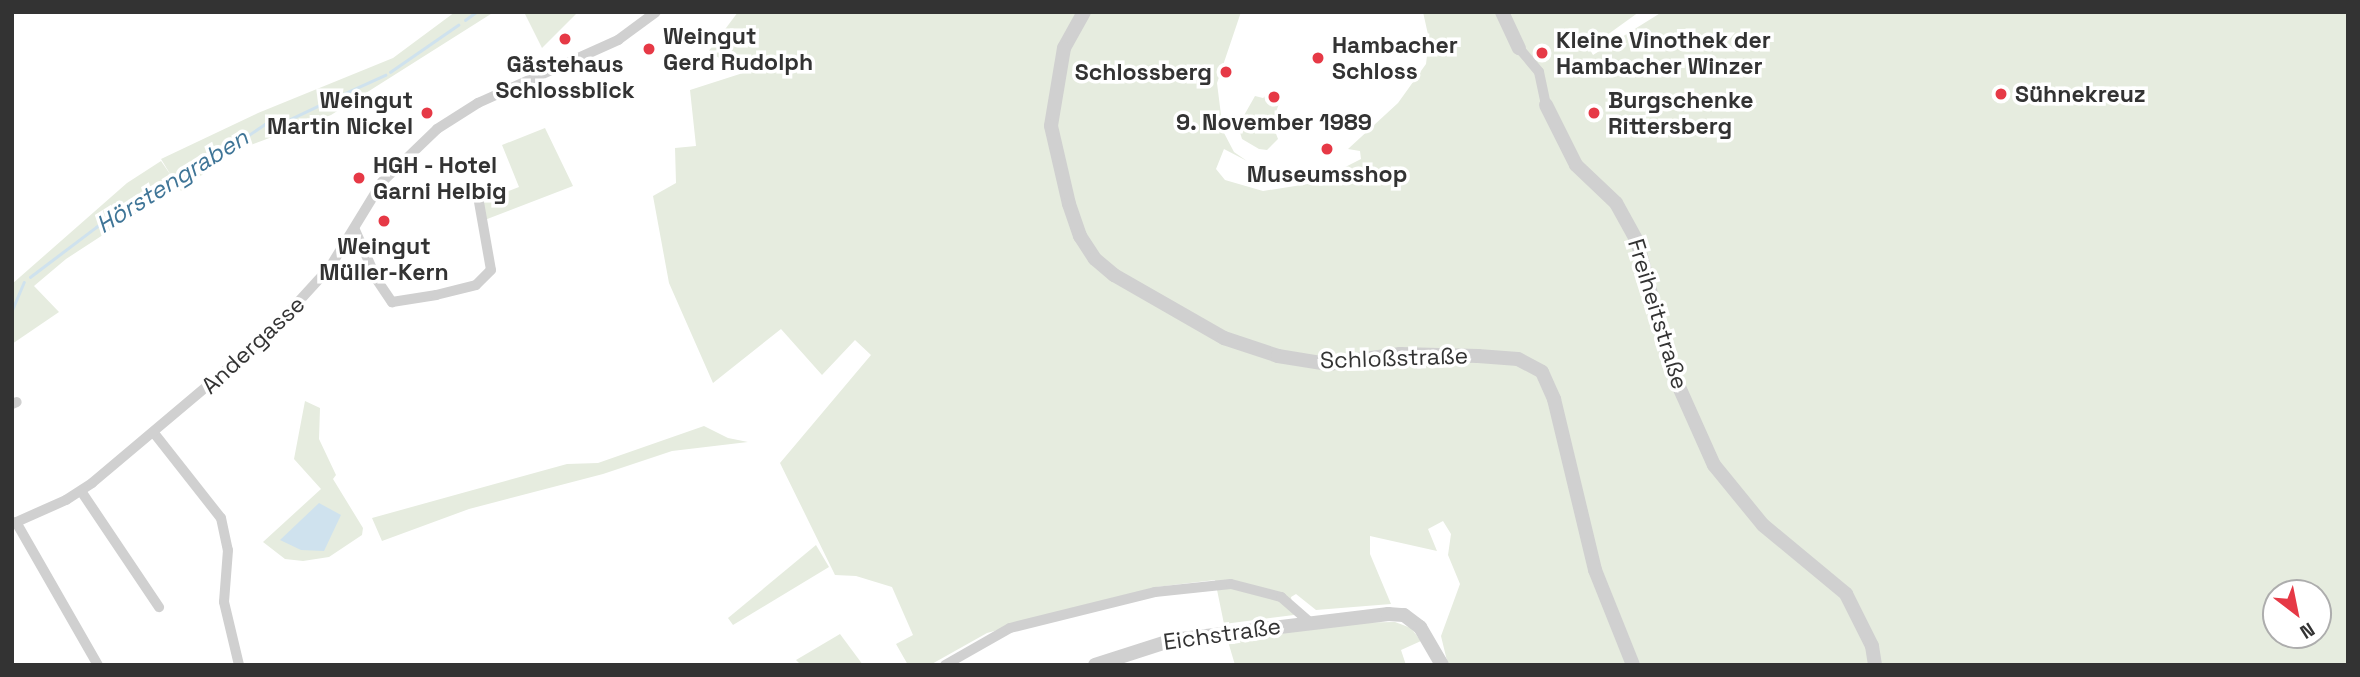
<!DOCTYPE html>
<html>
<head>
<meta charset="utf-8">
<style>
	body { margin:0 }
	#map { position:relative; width:2360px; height:677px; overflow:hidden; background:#fff; font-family:"Space Grotesk",sans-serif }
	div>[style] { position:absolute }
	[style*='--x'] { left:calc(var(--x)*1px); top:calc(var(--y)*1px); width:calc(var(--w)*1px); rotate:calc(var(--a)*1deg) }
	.green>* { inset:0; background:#e6ecdf }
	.water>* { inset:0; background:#cfe2ee }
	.stream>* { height:2.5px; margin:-1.25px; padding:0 1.25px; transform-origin:1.25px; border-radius:1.25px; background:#cfe2ee }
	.minor>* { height:10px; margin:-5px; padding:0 5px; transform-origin:5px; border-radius:5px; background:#d0d0d0 }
	.tertiary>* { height:14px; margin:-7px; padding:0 7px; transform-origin:7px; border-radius:7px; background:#d0d0d0 }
	.dots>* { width:19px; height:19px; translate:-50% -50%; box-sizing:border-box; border:4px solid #fff; border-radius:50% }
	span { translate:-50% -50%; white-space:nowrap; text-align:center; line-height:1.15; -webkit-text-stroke:7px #fff; paint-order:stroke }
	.poi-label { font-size:23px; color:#333; font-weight:700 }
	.left { translate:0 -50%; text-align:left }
	.right { translate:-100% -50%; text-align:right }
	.street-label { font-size:23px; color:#333 }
	.water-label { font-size:24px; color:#3f7597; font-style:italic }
	.frame { position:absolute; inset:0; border:14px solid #333; pointer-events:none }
	.north { position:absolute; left:2262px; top:579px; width:70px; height:70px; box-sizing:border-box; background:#fff; border:2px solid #adadad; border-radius:50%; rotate:148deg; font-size:19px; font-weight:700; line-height:28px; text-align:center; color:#333 }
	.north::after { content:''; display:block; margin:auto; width:24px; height:32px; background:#e63946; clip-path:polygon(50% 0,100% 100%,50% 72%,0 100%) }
</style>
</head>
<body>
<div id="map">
	<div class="green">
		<i style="clip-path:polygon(455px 12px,494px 12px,331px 115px,232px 152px,181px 191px,178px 186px,66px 259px,34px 286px,59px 312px,12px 344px,12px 284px,127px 183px,161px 161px,172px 177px,161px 159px,258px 113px,393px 58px)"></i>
		<i style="clip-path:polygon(524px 12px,578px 12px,542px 48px)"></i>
		<i style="clip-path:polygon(evenodd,738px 12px,1241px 12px,1217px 83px,1223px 131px,1234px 152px,1247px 161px,1224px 149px,1216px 169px,1225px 180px,1263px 191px,1314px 183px,1361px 159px,1360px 151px,1348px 149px,1398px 103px,1426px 64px,1429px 39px,1423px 12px,1639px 12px,1589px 48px,1593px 55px,1662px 12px,2348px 12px,2348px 665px,1448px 665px,1441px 636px,1460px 584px,1448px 555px,1451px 534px,1443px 521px,1428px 529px,1437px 551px,1370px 536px,1370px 554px,1391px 604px,1316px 610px,1296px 594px,1291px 597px,1294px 615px,1224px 624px,1215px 580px,1156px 587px,987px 633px,930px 665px,908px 665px,896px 644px,913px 635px,892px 587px,856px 576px,835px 575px,780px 463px,871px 355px,855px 340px,822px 375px,781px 329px,713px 383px,669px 283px,653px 196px,676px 183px,675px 148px,696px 146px,690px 90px,746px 72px,708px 52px,738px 12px,2276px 593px,2318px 593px,2318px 635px,2276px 635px,2276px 593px)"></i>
		<i style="clip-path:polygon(1270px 92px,1281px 98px,1272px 123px,1278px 139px,1267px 150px,1259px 149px,1242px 139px,1238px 126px,1255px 96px,1263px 98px)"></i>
		<i style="clip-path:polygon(545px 128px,573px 186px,482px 221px,478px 203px,519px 187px,502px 145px)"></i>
		<i style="clip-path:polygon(305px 401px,320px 408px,319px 439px,336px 475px,333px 479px,363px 528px,362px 535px,329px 557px,303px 561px,285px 559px,263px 542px,321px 489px,294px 459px)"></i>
		<i style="clip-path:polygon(704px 426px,728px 438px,748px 442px,672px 451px,603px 474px,469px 509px,382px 541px,372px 518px,567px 464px,598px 463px)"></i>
		<i style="clip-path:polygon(816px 545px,829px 567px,733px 625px,728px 618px)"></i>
		<i style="clip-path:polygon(1395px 622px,1411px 628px,1421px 641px,1401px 650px,1406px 665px,1235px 665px,1227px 638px,1337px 623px)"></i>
		<i style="clip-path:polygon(840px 634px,863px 665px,801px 665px,796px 660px)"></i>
	</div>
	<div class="water">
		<i style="clip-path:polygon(319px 503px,341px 515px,324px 551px,301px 550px,280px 540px)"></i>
	</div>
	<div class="stream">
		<i style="--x:465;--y:20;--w:14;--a:-36"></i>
		<i style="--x:390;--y:72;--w:83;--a:-34.7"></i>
		<i style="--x:328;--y:101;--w:63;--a:-24.5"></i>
		<i style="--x:30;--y:277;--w:83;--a:-37.1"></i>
		<i style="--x:96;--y:227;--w:54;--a:-32.8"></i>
		<i style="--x:141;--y:198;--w:27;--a:-15"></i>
		<i style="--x:167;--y:191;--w:119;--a:-34.4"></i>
		<i style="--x:265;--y:124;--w:13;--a:4"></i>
		<i style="--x:278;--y:125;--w:49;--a:-25.5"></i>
		<i style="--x:12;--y:310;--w:30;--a:-67"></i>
	</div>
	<div class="minor">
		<i style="--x:1519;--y:48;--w:31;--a:50"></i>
		<i style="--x:1539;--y:72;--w:34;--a:78"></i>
		<i style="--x:355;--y:230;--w:55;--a:66.3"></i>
		<i style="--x:377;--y:280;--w:27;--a:56"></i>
		<i style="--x:392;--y:302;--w:45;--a:-9"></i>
		<i style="--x:436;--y:295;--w:41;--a:-14"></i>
		<i style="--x:476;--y:285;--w:21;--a:-45"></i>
		<i style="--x:491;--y:270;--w:69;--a:-100"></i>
		<i style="--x:12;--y:404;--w:5;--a:-22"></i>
		<i style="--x:154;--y:433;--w:108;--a:51.8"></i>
		<i style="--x:221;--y:518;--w:33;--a:78"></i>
		<i style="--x:228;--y:550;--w:52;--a:94.4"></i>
		<i style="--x:224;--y:602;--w:65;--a:76.6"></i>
		<i style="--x:81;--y:491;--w:140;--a:56.1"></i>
		<i style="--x:16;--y:522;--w:165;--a:60.2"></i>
		<i style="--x:12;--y:524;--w:59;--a:-24"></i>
		<i style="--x:66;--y:500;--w:31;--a:-33"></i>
		<i style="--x:92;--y:483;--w:230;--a:-40.1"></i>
		<i style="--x:268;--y:335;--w:92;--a:-47.6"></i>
		<i style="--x:330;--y:267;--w:100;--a:-58.5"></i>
		<i style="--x:382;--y:182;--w:76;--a:-43.9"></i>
		<i style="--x:437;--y:129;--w:49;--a:-32.4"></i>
		<i style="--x:478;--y:103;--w:154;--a:-24.2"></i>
		<i style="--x:618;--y:40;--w:47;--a:-36.4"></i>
		<i style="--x:945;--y:665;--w:75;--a:-29.6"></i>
		<i style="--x:1010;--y:628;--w:149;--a:-13.9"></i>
		<i style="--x:1155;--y:592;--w:76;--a:-6"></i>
		<i style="--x:1231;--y:584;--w:52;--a:14.6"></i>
		<i style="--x:1281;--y:597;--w:38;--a:41"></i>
	</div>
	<div class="tertiary">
		<i style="--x:1084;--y:12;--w:41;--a:119.1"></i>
		<i style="--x:1064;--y:48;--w:79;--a:99.5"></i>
		<i style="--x:1051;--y:126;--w:80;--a:77"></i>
		<i style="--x:1069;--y:204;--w:34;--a:71"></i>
		<i style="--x:1080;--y:236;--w:27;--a:57"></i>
		<i style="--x:1095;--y:259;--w:25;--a:40"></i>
		<i style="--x:1114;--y:275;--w:127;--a:29.8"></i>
		<i style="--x:1224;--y:338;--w:57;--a:18.4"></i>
		<i style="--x:1278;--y:356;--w:51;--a:9.1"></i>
		<i style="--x:1328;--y:364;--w:73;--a:-7.9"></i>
		<i style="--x:1400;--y:354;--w:78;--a:1.5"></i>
		<i style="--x:1478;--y:356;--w:40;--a:4.3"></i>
		<i style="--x:1518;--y:359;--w:27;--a:28"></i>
		<i style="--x:1542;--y:372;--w:30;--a:66"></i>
		<i style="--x:1554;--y:399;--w:176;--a:76.5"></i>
		<i style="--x:1595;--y:570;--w:102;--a:68.2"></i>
		<i style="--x:1502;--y:12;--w:40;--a:65"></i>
		<i style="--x:1546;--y:105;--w:67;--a:63.4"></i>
		<i style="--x:1576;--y:165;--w:55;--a:43.5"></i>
		<i style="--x:1616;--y:203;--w:43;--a:61.1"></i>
		<i style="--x:1637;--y:241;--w:132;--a:75.1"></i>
		<i style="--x:1671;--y:369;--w:105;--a:65.9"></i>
		<i style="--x:1714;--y:465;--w:77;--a:50.8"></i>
		<i style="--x:1763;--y:525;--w:108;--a:39.7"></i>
		<i style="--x:1846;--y:594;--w:58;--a:63.4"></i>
		<i style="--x:1872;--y:646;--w:19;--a:81"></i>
		<i style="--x:1095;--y:665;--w:82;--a:-17.8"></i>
		<i style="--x:1173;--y:640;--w:217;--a:-6.9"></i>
		<i style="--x:1388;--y:614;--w:16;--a:4"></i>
		<i style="--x:1404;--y:615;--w:20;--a:37"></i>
		<i style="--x:1420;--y:627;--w:44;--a:59.9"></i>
	</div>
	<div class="dots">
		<i style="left:565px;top:39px;background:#e63946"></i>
		<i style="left:649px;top:49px;background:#e63946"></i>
		<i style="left:1542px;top:53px;background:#e63946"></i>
		<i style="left:1318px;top:58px;background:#e63946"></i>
		<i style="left:1226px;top:72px;background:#e63946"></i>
		<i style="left:2001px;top:94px;background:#e63946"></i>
		<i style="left:1274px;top:97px;background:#e63946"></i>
		<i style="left:427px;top:113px;background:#e63946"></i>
		<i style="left:1594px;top:113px;background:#e63946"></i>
		<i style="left:1327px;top:149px;background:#e63946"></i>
		<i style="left:359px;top:178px;background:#e63946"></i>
		<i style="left:384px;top:221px;background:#e63946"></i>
	</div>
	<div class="poi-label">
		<span class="left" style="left:663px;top:49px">Weingut<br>Gerd Rudolph</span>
		<span class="left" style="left:1556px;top:53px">Kleine Vinothek der<br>Hambacher Winzer</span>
		<span class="left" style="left:1332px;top:58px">Hambacher<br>Schloss</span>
		<span style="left:565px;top:77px">Gästehaus<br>Schlossblick</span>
		<span class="right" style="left:1212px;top:72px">Schlossberg</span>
		<span class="left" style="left:2015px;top:94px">Sühnekreuz</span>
		<span class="right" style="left:413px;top:113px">Weingut<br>Martin Nickel</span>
		<span class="left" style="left:1608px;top:113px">Burgschenke<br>Rittersberg</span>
		<span style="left:1274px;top:122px">9. November 1989</span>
		<span class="left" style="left:373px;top:178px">HGH - Hotel<br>Garni Helbig</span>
		<span style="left:1327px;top:174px">Museumsshop</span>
		<span style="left:384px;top:259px">Weingut<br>Müller-Kern</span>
	</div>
	<div class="street-label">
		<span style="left:1658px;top:314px;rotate:73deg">Freiheitstraße</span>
		<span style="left:253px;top:345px;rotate:-43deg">Andergasse</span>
		<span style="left:1394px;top:358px;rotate:-2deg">Schloßstraße</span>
		<span style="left:1222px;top:634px;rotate:-8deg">Eichstraße</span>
	</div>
	<div class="water-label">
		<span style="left:172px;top:181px;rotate:-32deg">Hörstengraben</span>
	</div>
	<div class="frame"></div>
	<div class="north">N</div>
</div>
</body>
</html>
